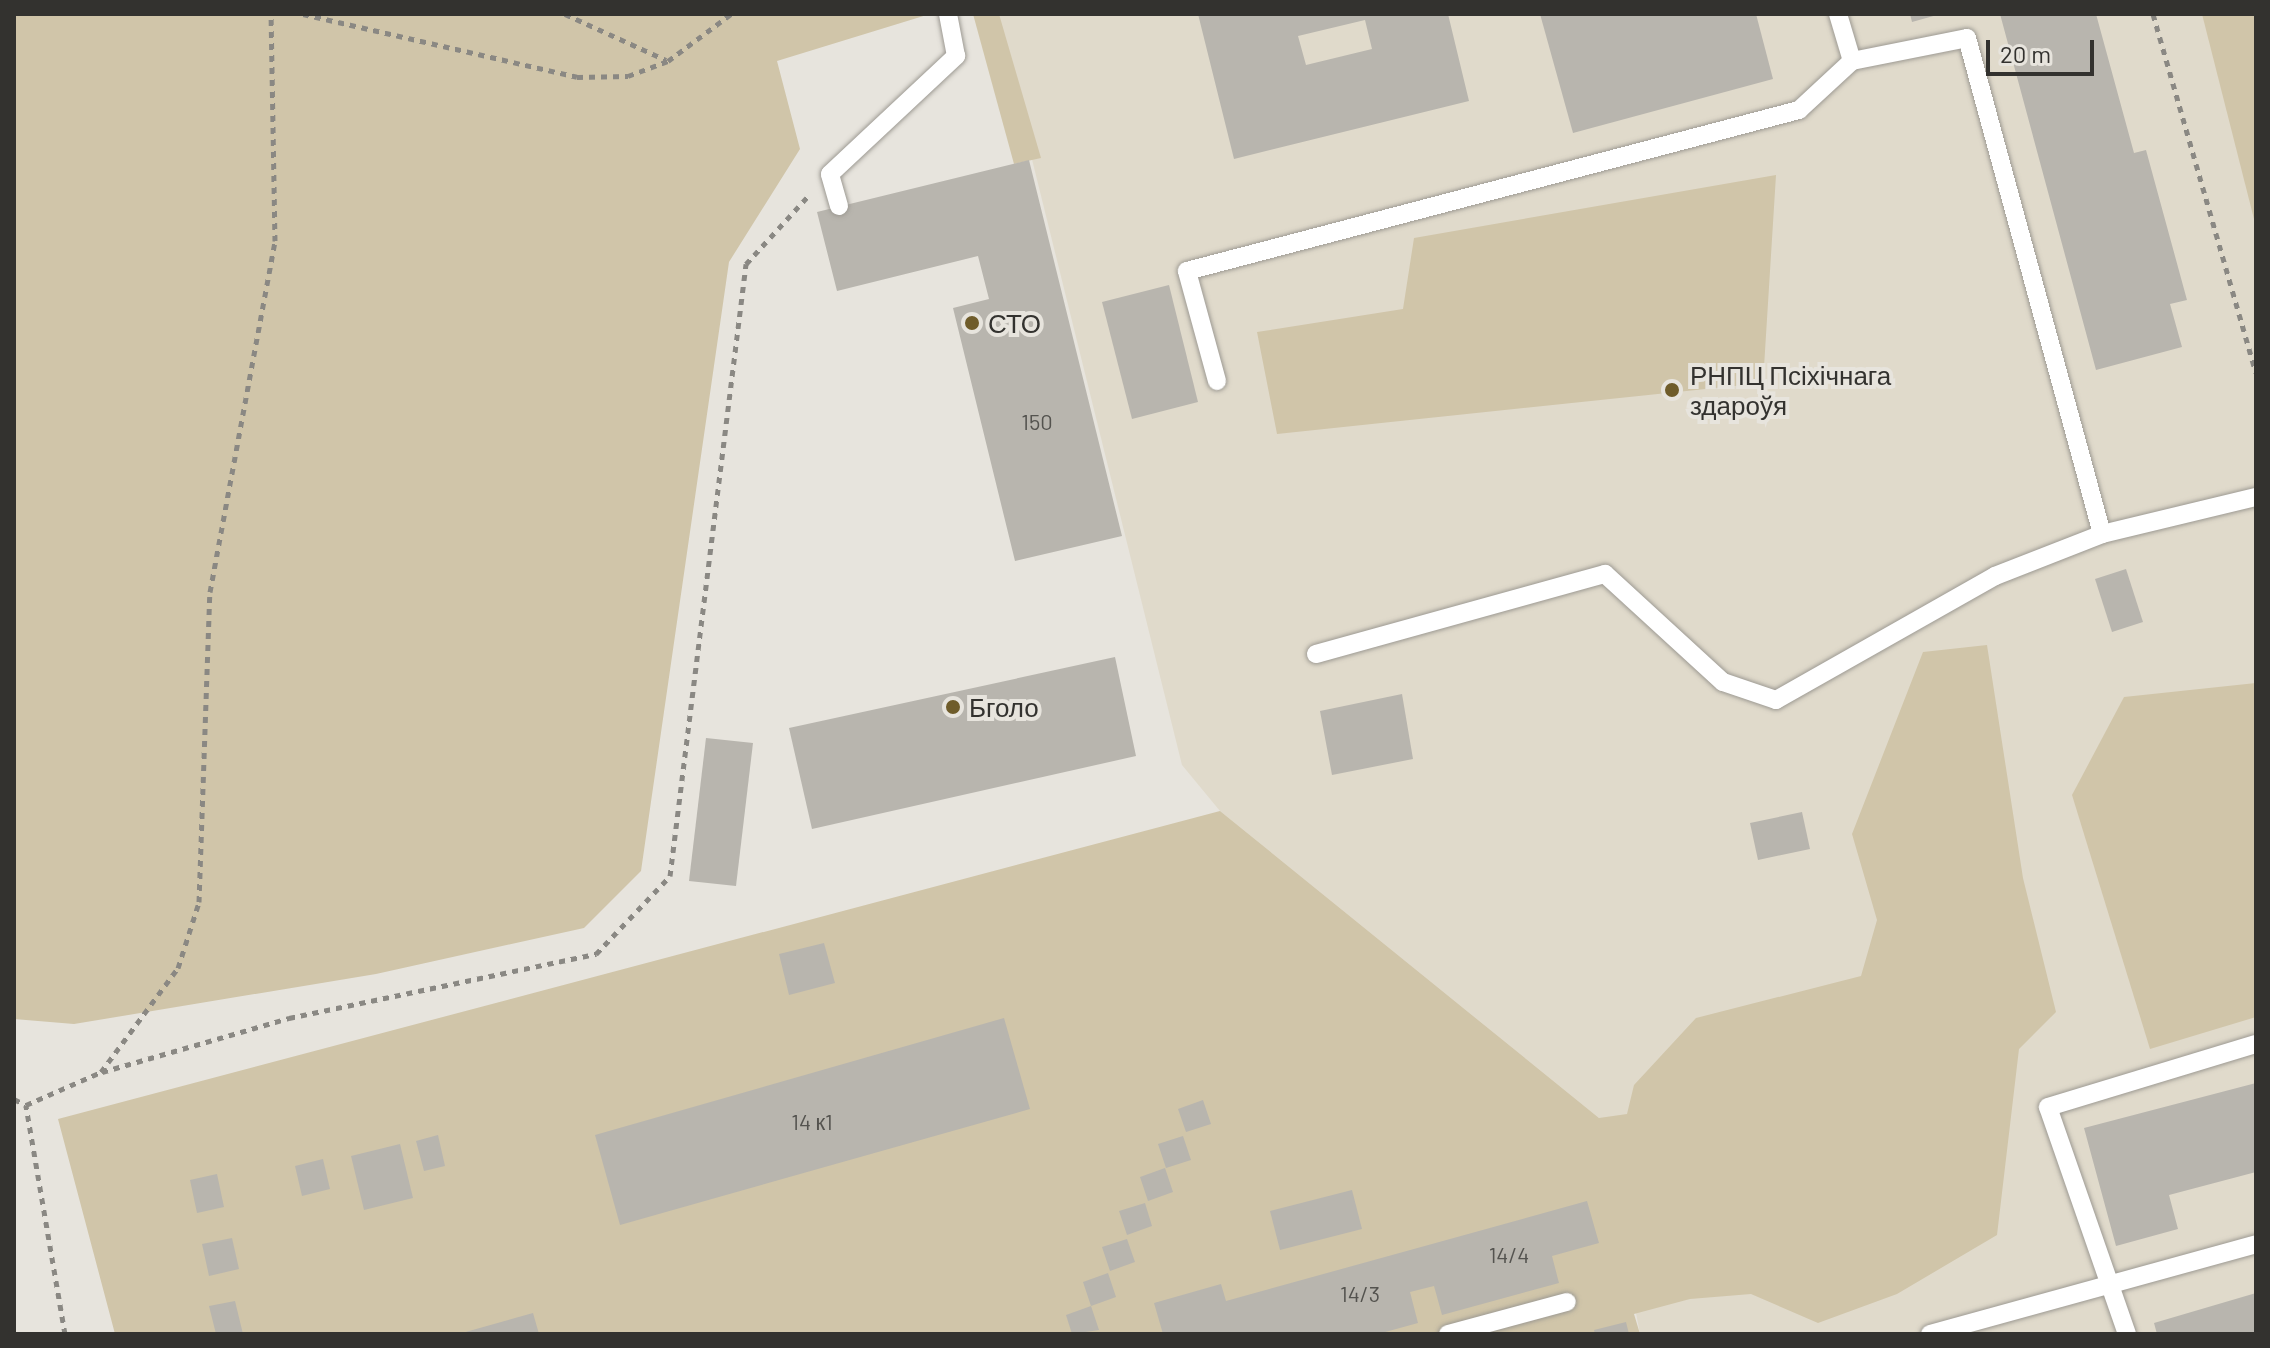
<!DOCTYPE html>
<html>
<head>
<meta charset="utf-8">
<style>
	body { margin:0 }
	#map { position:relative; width:2270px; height:1348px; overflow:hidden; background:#e7e4dd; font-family:Barlow,sans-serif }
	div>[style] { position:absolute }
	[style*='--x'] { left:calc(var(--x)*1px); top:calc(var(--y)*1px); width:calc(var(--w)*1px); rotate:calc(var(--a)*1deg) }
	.built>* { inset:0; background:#e0dacb }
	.green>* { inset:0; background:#d0c5a9 }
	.building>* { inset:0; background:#b8b5ae }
	.path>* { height:5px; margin-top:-2.5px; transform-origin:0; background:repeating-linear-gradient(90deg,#8a8883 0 6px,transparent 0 12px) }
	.roads { filter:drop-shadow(0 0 2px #9d9a93) drop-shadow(0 0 2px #9d9a93) }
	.lane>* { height:18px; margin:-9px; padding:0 9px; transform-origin:9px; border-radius:9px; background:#fff }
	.dots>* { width:22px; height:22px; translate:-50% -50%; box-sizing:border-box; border:4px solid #e7e4dd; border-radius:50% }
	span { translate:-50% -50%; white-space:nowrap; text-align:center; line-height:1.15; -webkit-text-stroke:8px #e7e4dd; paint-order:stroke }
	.number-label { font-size:22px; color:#54534f }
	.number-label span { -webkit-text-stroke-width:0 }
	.poi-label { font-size:26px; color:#33322f }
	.left { translate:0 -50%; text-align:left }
	.frame { position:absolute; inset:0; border:16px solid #33322f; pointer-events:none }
	.scale { position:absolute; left:1986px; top:40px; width:108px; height:36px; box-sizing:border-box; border:4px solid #33322f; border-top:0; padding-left:10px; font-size:24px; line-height:28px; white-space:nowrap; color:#33322f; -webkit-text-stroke:6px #e7e4dd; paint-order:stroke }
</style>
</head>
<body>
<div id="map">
	<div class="built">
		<i style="clip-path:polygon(996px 14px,2256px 14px,2256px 1334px,1640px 1334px,1599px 1118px,1220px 811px,1182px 765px)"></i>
	</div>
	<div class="green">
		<i style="clip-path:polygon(14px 14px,930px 14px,777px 61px,800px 149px,729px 262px,641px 871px,584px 928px,376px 974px,74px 1024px,14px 1019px)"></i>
		<i style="clip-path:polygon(973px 14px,999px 14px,1041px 158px,1014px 164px)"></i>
		<i style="clip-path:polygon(2202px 14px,2256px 14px,2256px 227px)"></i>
		<i style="clip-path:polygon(1776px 175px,1763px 383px,1277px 434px,1257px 332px,1403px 309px,1414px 238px)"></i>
		<i style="clip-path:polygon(1987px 645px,2023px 878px,2056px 1012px,2019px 1049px,1997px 1235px,1897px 1294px,1818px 1323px,1751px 1294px,1690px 1299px,1634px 1314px,1640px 1334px,115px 1334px,58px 1119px,1220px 811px,1599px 1118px,1627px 1114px,1634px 1085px,1696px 1018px,1861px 976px,1877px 920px,1852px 834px,1923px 652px)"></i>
		<i style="clip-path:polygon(2256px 683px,2256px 1017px,2150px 1049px,2072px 795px,2124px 697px)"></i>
	</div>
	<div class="building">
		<i style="clip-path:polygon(evenodd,1198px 14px,1448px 14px,1469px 101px,1234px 159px,1198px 14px,1365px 20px,1372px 49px,1306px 65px,1298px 36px,1365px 20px)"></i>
		<i style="clip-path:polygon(1540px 14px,1756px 14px,1773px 79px,1573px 133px)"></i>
		<i style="clip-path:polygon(1910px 14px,1937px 14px,1937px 15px,1912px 22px)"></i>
		<i style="clip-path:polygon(2000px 14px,2096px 14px,2134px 153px,2146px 150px,2187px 300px,2170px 304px,2182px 347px,2096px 370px)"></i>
		<i style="clip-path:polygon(1029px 160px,1122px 536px,1015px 561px,953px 308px,989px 299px,978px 256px,837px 291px,817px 212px)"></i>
		<i style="clip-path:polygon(1169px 285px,1198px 402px,1132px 419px,1102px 302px)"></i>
		<i style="clip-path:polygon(2126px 569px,2143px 622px,2112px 632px,2095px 579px)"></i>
		<i style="clip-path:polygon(1115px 657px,1136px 756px,812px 829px,789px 728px)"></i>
		<i style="clip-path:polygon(1402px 694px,1413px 759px,1332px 775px,1320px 711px)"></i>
		<i style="clip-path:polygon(706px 738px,753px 743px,736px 886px,689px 881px)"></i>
		<i style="clip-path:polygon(1802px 812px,1810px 849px,1758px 860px,1750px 823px)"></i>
		<i style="clip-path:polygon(824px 943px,835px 983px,789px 995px,779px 954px)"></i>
		<i style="clip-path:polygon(1004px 1018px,1030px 1109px,620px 1225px,595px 1135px)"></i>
		<i style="clip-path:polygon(2256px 1083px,2256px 1172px,2169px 1195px,2178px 1229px,2116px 1246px,2084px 1128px)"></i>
		<i style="clip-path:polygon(1203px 1100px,1211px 1124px,1186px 1132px,1178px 1109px)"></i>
		<i style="clip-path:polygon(438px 1135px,445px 1166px,424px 1171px,416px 1141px)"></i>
		<i style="clip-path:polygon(1183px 1136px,1191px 1160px,1166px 1168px,1158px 1144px)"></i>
		<i style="clip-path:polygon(400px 1144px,413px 1198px,364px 1210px,351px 1156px)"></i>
		<i style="clip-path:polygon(323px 1159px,330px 1189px,302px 1196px,295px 1166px)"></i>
		<i style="clip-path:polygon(1165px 1168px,1173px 1192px,1148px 1201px,1140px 1177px)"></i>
		<i style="clip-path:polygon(217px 1174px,224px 1207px,197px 1213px,190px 1180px)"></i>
		<i style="clip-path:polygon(1352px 1190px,1362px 1229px,1280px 1250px,1270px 1211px)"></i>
		<i style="clip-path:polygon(1587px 1201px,1599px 1243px,1552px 1256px,1559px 1283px,1442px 1315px,1434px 1286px,1410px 1292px,1418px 1323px,1378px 1334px,1163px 1334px,1154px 1303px,1221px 1284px,1226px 1301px)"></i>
		<i style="clip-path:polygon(1145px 1203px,1152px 1226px,1127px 1235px,1119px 1211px)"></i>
		<i style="clip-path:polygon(232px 1238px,239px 1269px,209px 1276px,202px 1244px)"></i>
		<i style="clip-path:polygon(1127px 1239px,1135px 1262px,1110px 1271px,1102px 1247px)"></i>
		<i style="clip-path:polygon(1108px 1273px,1116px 1297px,1091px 1306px,1083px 1282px)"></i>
		<i style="clip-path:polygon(2256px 1293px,2256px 1334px,2157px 1334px,2154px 1323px)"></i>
		<i style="clip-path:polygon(235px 1301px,243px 1334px,216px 1334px,209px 1306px)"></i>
		<i style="clip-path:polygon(1091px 1306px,1099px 1330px,1072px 1334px,1066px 1315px)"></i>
		<i style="clip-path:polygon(533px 1313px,539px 1334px,462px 1334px,462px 1333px)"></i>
		<i style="clip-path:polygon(1626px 1322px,1629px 1334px,1595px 1334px,1594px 1330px)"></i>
	</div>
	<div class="path">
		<i style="--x:303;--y:14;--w:281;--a:12.9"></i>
		<i style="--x:577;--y:77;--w:51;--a:-1.1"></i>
		<i style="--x:628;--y:76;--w:43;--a:-20.6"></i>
		<i style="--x:668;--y:61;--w:79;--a:-36.7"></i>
		<i style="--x:565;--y:14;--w:111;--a:24.5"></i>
		<i style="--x:2153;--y:14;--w:373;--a:74"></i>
		<i style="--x:102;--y:1072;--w:195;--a:-16.1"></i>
		<i style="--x:289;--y:1018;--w:314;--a:-11.8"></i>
		<i style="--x:596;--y:954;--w:108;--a:-46.5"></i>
		<i style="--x:670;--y:876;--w:617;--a:-82.92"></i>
		<i style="--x:746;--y:264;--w:93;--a:-47.6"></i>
		<i style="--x:14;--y:1099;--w:13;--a:27"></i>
		<i style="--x:65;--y:1334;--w:232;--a:-99.7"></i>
		<i style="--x:26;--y:1105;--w:82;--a:-23.7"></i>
		<i style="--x:101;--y:1072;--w:129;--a:-53.5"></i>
		<i style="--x:178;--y:968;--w:69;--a:-72.3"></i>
		<i style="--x:199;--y:902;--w:310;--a:-88"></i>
		<i style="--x:210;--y:592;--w:357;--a:-79.5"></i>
		<i style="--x:275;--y:241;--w:227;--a:-91"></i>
	</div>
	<div class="roads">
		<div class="lane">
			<i style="--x:1838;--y:14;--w:49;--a:73.4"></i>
			<i style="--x:839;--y:206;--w:33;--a:-106"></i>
			<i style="--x:830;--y:174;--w:173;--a:-43.1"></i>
			<i style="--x:956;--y:56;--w:43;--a:-100.8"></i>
			<i style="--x:1217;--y:381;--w:114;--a:-105.3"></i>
			<i style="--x:1187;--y:271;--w:633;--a:-14.74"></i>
			<i style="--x:1799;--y:110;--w:72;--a:-42.8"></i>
			<i style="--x:1852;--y:61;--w:117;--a:-11.3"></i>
			<i style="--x:1967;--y:38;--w:514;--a:74.77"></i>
			<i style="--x:1316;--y:654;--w:300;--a:-15.5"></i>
			<i style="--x:1605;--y:574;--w:160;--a:42.5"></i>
			<i style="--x:1723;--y:682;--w:56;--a:18.8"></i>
			<i style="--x:1776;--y:700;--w:252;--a:-29.5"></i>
			<i style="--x:1995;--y:576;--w:115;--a:-21.4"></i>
			<i style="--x:2102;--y:534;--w:158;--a:-13.5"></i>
			<i style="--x:1448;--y:1334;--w:123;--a:-15.1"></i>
			<i style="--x:1930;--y:1334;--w:338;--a:-15.4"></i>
			<i style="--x:2127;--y:1334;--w:240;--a:-109.2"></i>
			<i style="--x:2048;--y:1107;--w:217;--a:-16.9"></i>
		</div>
	</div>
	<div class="dots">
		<i style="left:972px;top:323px;background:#6f5c2a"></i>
		<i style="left:1672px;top:390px;background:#6f5c2a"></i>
		<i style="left:953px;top:707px;background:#6f5c2a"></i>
	</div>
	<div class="number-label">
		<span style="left:1037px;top:422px">150</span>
		<span style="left:812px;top:1122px">14 к1</span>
		<span style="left:1509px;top:1255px">14/4</span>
		<span style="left:1360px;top:1294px">14/3</span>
	</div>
	<div class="poi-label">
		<span class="left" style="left:988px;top:323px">СТО</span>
		<span class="left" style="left:1690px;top:390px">РНПЦ Псіхічнага<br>здароўя</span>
		<span class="left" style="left:969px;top:707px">Бголо</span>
	</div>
	<div class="frame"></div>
	<div class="scale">20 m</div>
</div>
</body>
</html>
